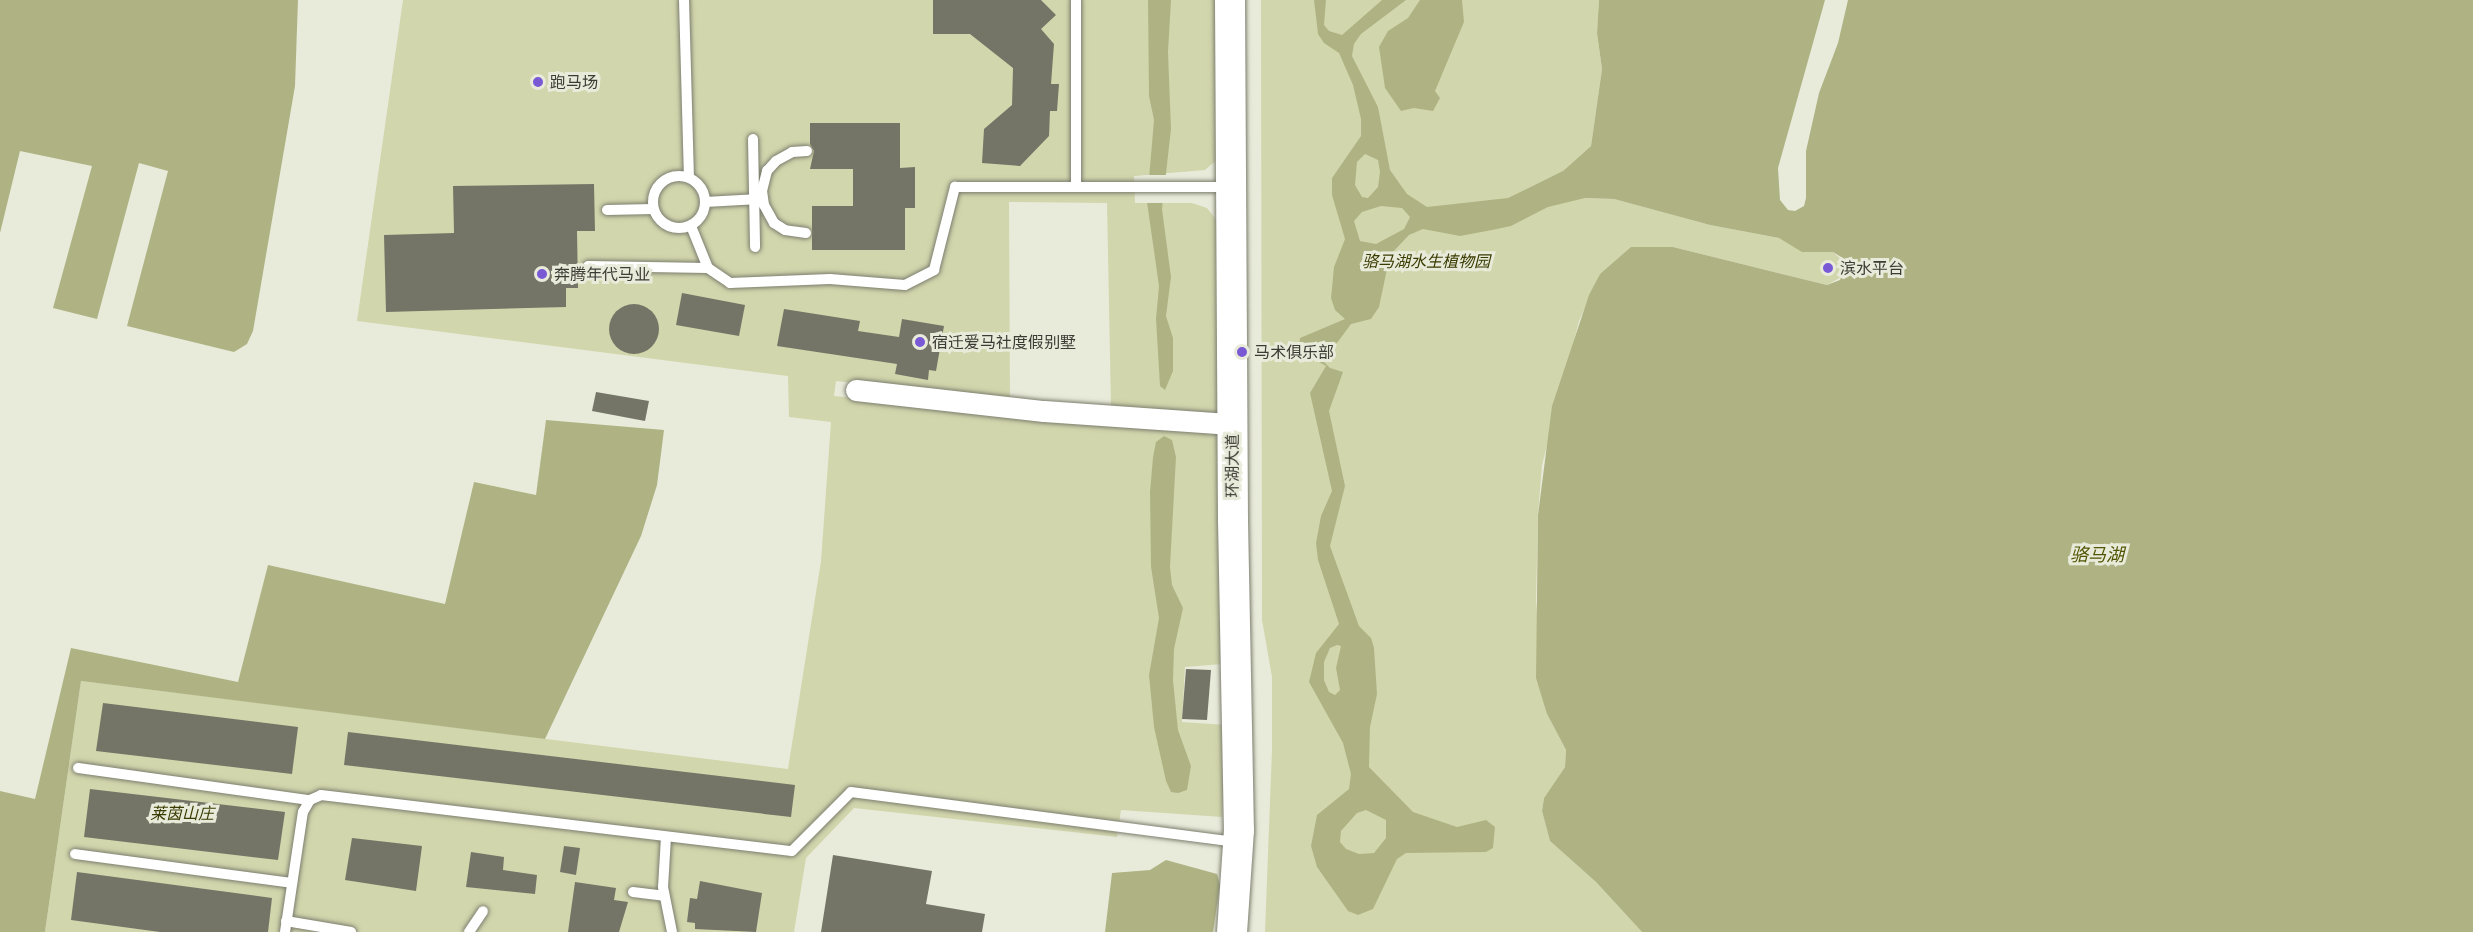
<!DOCTYPE html>
<html>
<head>
<meta charset="utf-8">
<style>
	body { margin:0 }
	#map { position:relative; width:2473px; height:932px; overflow:hidden; background:#e9ebda; font-family:Lora,"Noto Sans SC",serif }
	div>[style] { position:absolute }
	[style*='--x'] { left:calc(var(--x)*1px); top:calc(var(--y)*1px); width:calc(var(--w)*1px); rotate:calc(var(--a)*1deg) }
	.green>* { inset:0; background:#d2d6ac }
	.forest>* { inset:0; background:#afb383 }
	.water>* { inset:0; background:#afb384 }
	.pier>* { inset:0; background:#e9ebda }
	.building>* { inset:0; background:#747566 }
	.round { border-radius:50% }
	.roads { filter:drop-shadow(0 0 2px #7d7e6f) drop-shadow(0 0 2px #7d7e6f) }
	.lane>* { height:10px; margin:-5px; padding:0 5px; transform-origin:5px; border-radius:5px; background:#fff }
	.lane>.ring { margin:-5px; padding:0; box-sizing:content-box; background:none; border:10px solid #fff; border-radius:50% }
	.street>* { height:21px; margin:-10.5px; padding:0 10.5px; transform-origin:10.5px; border-radius:10.5px; background:#fff }
	.secondary>* { height:30px; margin:-15px; padding:0 15px; transform-origin:15px; border-radius:15px; background:#fff }
	.dots>* { width:16px; height:16px; translate:-50% -50%; box-sizing:border-box; border:3px solid #e9ebda; border-radius:50% }
	span { translate:-50% -50%; white-space:nowrap; text-align:center; line-height:1.15; -webkit-text-stroke:6px #e9ebda; paint-order:stroke }
	.poi-label { font-size:16px; color:#3c3c36 }
	.left { translate:0 -50%; text-align:left }
	.park-label { font-size:16px; color:#3a3b00; font-style:italic }
	.street-label { font-size:16px; color:#3c3c36 }
	.water-label { font-size:18px; color:#515400; font-style:italic }
</style>
</head>
<body>
<div id="map">
	<div class="green">
		<i style="clip-path:polygon(403px 0,1220px 0,1221px 156px,1205px 170px,1134px 176px,1135px 203px,1192px 203px,1207px 208px,1218px 222px,1223px 410px,1216px 414px,1111px 407px,1107px 203px,1009px 202px,1010px 401px,836px 381px,834px 396px,1221px 431px,1222px 664px,1185px 667px,1182px 722px,1226px 725px,1222px 817px,1121px 810px,1117px 837px,854px 808px,806px 858px,794px 932px,45px 932px,81px 681px,788px 769px,821px 561px,831px 422px,789px 417px,788px 376px,357px 321px)"></i>
		<i style="clip-path:polygon(1261px 0,1599px 0,1597px 33px,1602px 69px,1591px 146px,1563px 171px,1584px 198px,1614px 199px,1710px 225px,1779px 238px,1833px 252px,1843px 261px,1843px 276px,1827px 285px,1673px 247px,1600px 274px,1579px 321px,1542px 465px,1538px 515px,1536px 602px,1547px 714px,1566px 750px,1565px 767px,1544px 798px,1542px 811px,1550px 841px,1596px 882px,1642px 932px,1265px 932px,1272px 749px,1272px 677px,1262px 620px)"></i>
	</div>
	<div class="forest">
		<i style="clip-path:polygon(0 0,298px 0,295px 86px,253px 331px,247px 344px,234px 352px,127px 326px,168px 171px,139px 163px,97px 319px,53px 308px,92px 166px,20px 151px,0 233px)"></i>
		<i style="clip-path:polygon(1420px 0,1462px 0,1464px 22px,1435px 91px,1440px 98px,1433px 111px,1414px 108px,1401px 111px,1385px 88px,1379px 47px,1388px 31px,1408px 18px)"></i>
		<i style="clip-path:polygon(546px 420px,664px 430px,657px 485px,641px 536px,545px 739px,81px 681px,45px 932px,0 932px,0 791px,35px 799px,71px 648px,238px 682px,268px 565px,445px 604px,474px 482px,536px 495px)"></i>
		<i style="clip-path:polygon(1166px 860px,1217px 874px,1220px 885px,1213px 932px,1105px 932px,1112px 873px,1150px 870px)"></i>
	</div>
	<div class="water">
		<i style="clip-path:polygon(1148px 0,1171px 0,1168px 52px,1171px 129px,1162px 209px,1171px 277px,1166px 316px,1173px 338px,1173px 371px,1165px 390px,1160px 386px,1156px 319px,1159px 286px,1147px 202px,1154px 120px,1149px 96px)"></i>
		<i style="clip-path:polygon(evenodd,1314px 0,1326px 0,1324px 25px,1329px 31px,1342px 35px,1382px 0,1406px 0,1361px 34px,1354px 44px,1352px 56px,1378px 107px,1390px 170px,1407px 194px,1427px 207px,1508px 198px,1563px 171px,1591px 146px,1602px 69px,1597px 33px,1599px 0,1825px 0,1778px 168px,1780px 200px,1788px 210px,1795px 211px,1804px 206px,1806px 198px,1806px 151px,1819px 93px,1838px 43px,1848px 0,2473px 0,2473px 932px,1642px 932px,1596px 882px,1550px 841px,1542px 811px,1544px 798px,1565px 767px,1566px 750px,1547px 714px,1536px 678px,1538px 515px,1552px 406px,1589px 295px,1600px 274px,1631px 247px,1673px 247px,1827px 285px,1840px 280px,1845px 268px,1841px 257px,1833px 252px,1802px 252px,1779px 238px,1710px 225px,1614px 199px,1585px 198px,1548px 207px,1511px 226px,1492px 230px,1460px 236px,1423px 229px,1409px 235px,1390px 255px,1379px 307px,1371px 319px,1351px 324px,1337px 343px,1315px 350px,1314px 355px,1322px 360px,1330px 368px,1343px 372px,1329px 411px,1345px 486px,1330px 546px,1359px 626px,1371px 638px,1374px 648px,1377px 694px,1370px 727px,1369px 767px,1413px 812px,1457px 827px,1486px 820px,1495px 827px,1493px 848px,1486px 852px,1406px 853px,1397px 859px,1373px 909px,1358px 915px,1348px 911px,1317px 867px,1311px 846px,1317px 815px,1349px 789px,1351px 774px,1343px 743px,1309px 682px,1316px 653px,1339px 624px,1318px 560px,1316px 543px,1321px 516px,1332px 491px,1310px 393px,1326px 366px,1299px 350px,1300px 338px,1345px 319px,1335px 310px,1331px 298px,1334px 267px,1345px 239px,1332px 195px,1332px 178px,1361px 136px,1361px 119px,1353px 85px,1339px 53px,1324px 43px,1318px 34px,1314px 0,1365px 154px,1378px 160px,1380px 172px,1378px 187px,1368px 198px,1362px 197px,1355px 185px,1357px 162px,1365px 154px,1314px 0,1381px 206px,1402px 208px,1410px 217px,1404px 229px,1376px 244px,1360px 241px,1354px 221px,1362px 212px,1381px 206px,1314px 0,1337px 645px,1341px 646px,1336px 668px,1340px 690px,1335px 695px,1329px 692px,1324px 680px,1324px 662px,1330px 648px,1337px 645px,1314px 0,1366px 810px,1386px 820px,1386px 838px,1374px 853px,1359px 854px,1346px 849px,1340px 842px,1341px 831px,1357px 813px,1366px 810px)"></i>
		<i style="clip-path:polygon(1164px 436px,1172px 440px,1176px 457px,1170px 567px,1172px 585px,1183px 608px,1174px 649px,1173px 680px,1178px 730px,1191px 766px,1187px 790px,1178px 793px,1171px 792px,1166px 781px,1154px 727px,1149px 675px,1159px 618px,1151px 567px,1150px 492px,1153px 457px,1156px 442px)"></i>
		<i style="clip-path:polygon(1145px 881px,1180px 891px,1182px 911px,1170px 932px,1130px 932px,1134px 890px)"></i>
	</div>
	<div class="pier">
		<i style="clip-path:polygon(1144px 175px,1168px 175px,1165px 203px,1144px 203px)"></i>
	</div>
	<div class="building">
		<i style="clip-path:polygon(933px 0,1041px 0,1056px 15px,1041px 29px,1054px 44px,1051px 84px,1059px 84px,1057px 111px,1050px 111px,1049px 136px,1020px 166px,982px 163px,984px 129px,1012px 105px,1013px 68px,970px 34px,933px 34px)"></i>
		<i style="clip-path:polygon(810px 123px,900px 123px,900px 168px,915px 167px,915px 208px,905px 208px,905px 250px,812px 250px,812px 206px,853px 206px,853px 169px,810px 169px,814px 151px,810px 144px)"></i>
		<i style="clip-path:polygon(594px 184px,595px 231px,577px 231px,578px 288px,566px 288px,566px 307px,386px 312px,384px 235px,454px 233px,453px 186px)"></i>
		<i style="clip-path:polygon(682px 293px,745px 305px,739px 336px,676px 325px)"></i>
		<i class="round" style="left:609px;top:304px;width:50px;height:50px"></i>
		<i style="clip-path:polygon(784px 309px,860px 321px,858px 331px,899px 337px,902px 319px,944px 326px,936px 371px,929px 370px,928px 380px,895px 374px,897px 364px,777px 346px)"></i>
		<i style="clip-path:polygon(596px 392px,649px 401px,645px 421px,592px 411px)"></i>
		<i style="clip-path:polygon(1186px 669px,1211px 670px,1207px 720px,1182px 719px)"></i>
		<i style="clip-path:polygon(103px 703px,298px 727px,292px 774px,96px 751px)"></i>
		<i style="clip-path:polygon(348px 732px,795px 785px,791px 817px,344px 765px)"></i>
		<i style="clip-path:polygon(90px 789px,285px 812px,278px 860px,84px 837px)"></i>
		<i style="clip-path:polygon(352px 838px,422px 846px,416px 891px,345px 880px)"></i>
		<i style="clip-path:polygon(564px 846px,580px 848px,576px 875px,560px 872px)"></i>
		<i style="clip-path:polygon(471px 852px,504px 857px,503px 870px,537px 875px,535px 894px,466px 887px)"></i>
		<i style="clip-path:polygon(833px 855px,932px 871px,926px 904px,985px 914px,982px 932px,821px 932px)"></i>
		<i style="clip-path:polygon(77px 872px,272px 898px,268px 932px,160px 932px,71px 920px)"></i>
		<i style="clip-path:polygon(700px 881px,762px 893px,756px 932px,695px 929px,695px 923px,687px 922px,690px 898px,697px 899px)"></i>
		<i style="clip-path:polygon(575px 882px,616px 888px,614px 900px,628px 902px,619px 932px,568px 932px)"></i>
	</div>
	<div class="roads">
		<div class="lane">
			<i style="--x:684;--y:0;--w:178;--a:88.4"></i>
			<i style="--x:753;--y:139;--w:108;--a:88.9"></i>
			<i class="ring" style="left:653px;top:176px;width:42px;height:42px"></i>
			<i style="--x:1076;--y:187;--w:187;--a:-90"></i>
			<i style="--x:705;--y:202;--w:54;--a:-3.2"></i>
			<i style="--x:607;--y:210;--w:46;--a:-1.2"></i>
			<i style="--x:691;--y:226;--w:45;--a:68"></i>
			<i style="--x:708;--y:268;--w:27;--a:34"></i>
			<i style="--x:730;--y:283;--w:100;--a:-2.3"></i>
			<i style="--x:830;--y:279;--w:75;--a:4.6"></i>
			<i style="--x:905;--y:285;--w:33;--a:-27"></i>
			<i style="--x:934;--y:270;--w:86;--a:-75.8"></i>
			<i style="--x:955;--y:187;--w:274;--a:0"></i>
			<i style="--x:806;--y:233;--w:21;--a:-172"></i>
			<i style="--x:785;--y:230;--w:13;--a:-148"></i>
			<i style="--x:774;--y:223;--w:21;--a:-119"></i>
			<i style="--x:764;--y:205;--w:14;--a:-98"></i>
			<i style="--x:762;--y:191;--w:21;--a:-76"></i>
			<i style="--x:767;--y:171;--w:13;--a:-48"></i>
			<i style="--x:776;--y:161;--w:18;--a:-29"></i>
			<i style="--x:792;--y:152;--w:15;--a:-4"></i>
			<i style="--x:588;--y:266;--w:120;--a:1"></i>
			<i style="--x:78;--y:768;--w:234;--a:7.9"></i>
			<i style="--x:666;--y:837;--w:50;--a:93.4"></i>
			<i style="--x:663;--y:887;--w:46;--a:78.7"></i>
			<i style="--x:75;--y:854;--w:219;--a:7.6"></i>
			<i style="--x:633;--y:892;--w:31;--a:7"></i>
			<i style="--x:286;--y:921;--w:66;--a:9.6"></i>
			<i style="--x:285;--y:932;--w:121;--a:-81.5"></i>
			<i style="--x:303;--y:812;--w:14;--a:-60"></i>
			<i style="--x:310;--y:800;--w:12;--a:-24"></i>
			<i style="--x:321;--y:795;--w:474;--a:6.8"></i>
			<i style="--x:792;--y:851;--w:83;--a:-45"></i>
			<i style="--x:851;--y:792;--w:387;--a:7.4"></i>
			<i style="--x:469;--y:932;--w:25;--a:-56"></i>
		</div>
		<div class="street">
			<i style="--x:856;--y:390;--w:189;--a:6.4"></i>
			<i style="--x:1044;--y:411;--w:188;--a:4"></i>
		</div>
		<div class="secondary">
			<i style="--x:1230;--y:0;--w:520;--a:89.67"></i>
			<i style="--x:1233;--y:520;--w:310;--a:88.9"></i>
			<i style="--x:1239;--y:830;--w:102;--a:93.9"></i>
		</div>
	</div>
	<div class="dots">
		<i style="left:538px;top:82px;background:#7a59d4"></i>
		<i style="left:1828px;top:268px;background:#7a59d4"></i>
		<i style="left:542px;top:274px;background:#7a59d4"></i>
		<i style="left:920px;top:342px;background:#7a59d4"></i>
		<i style="left:1242px;top:352px;background:#7a59d4"></i>
	</div>
	<div class="poi-label">
		<span class="left" style="left:550px;top:82px">跑马场</span>
		<span class="left" style="left:1840px;top:268px">滨水平台</span>
		<span class="left" style="left:554px;top:274px">奔腾年代马业</span>
		<span class="left" style="left:932px;top:342px">宿迁爱马社度假别墅</span>
		<span class="left" style="left:1254px;top:352px">马术俱乐部</span>
	</div>
	<div class="park-label">
		<span style="left:1426px;top:261px">骆马湖水生植物园</span>
		<span style="left:182px;top:813px">莱茵山庄</span>
	</div>
	<div class="street-label">
		<span style="left:1232px;top:466px;rotate:-90deg">环湖大道</span>
	</div>
	<div class="water-label">
		<span style="left:2097px;top:555px">骆马湖</span>
	</div>
</div>
</body>
</html>
